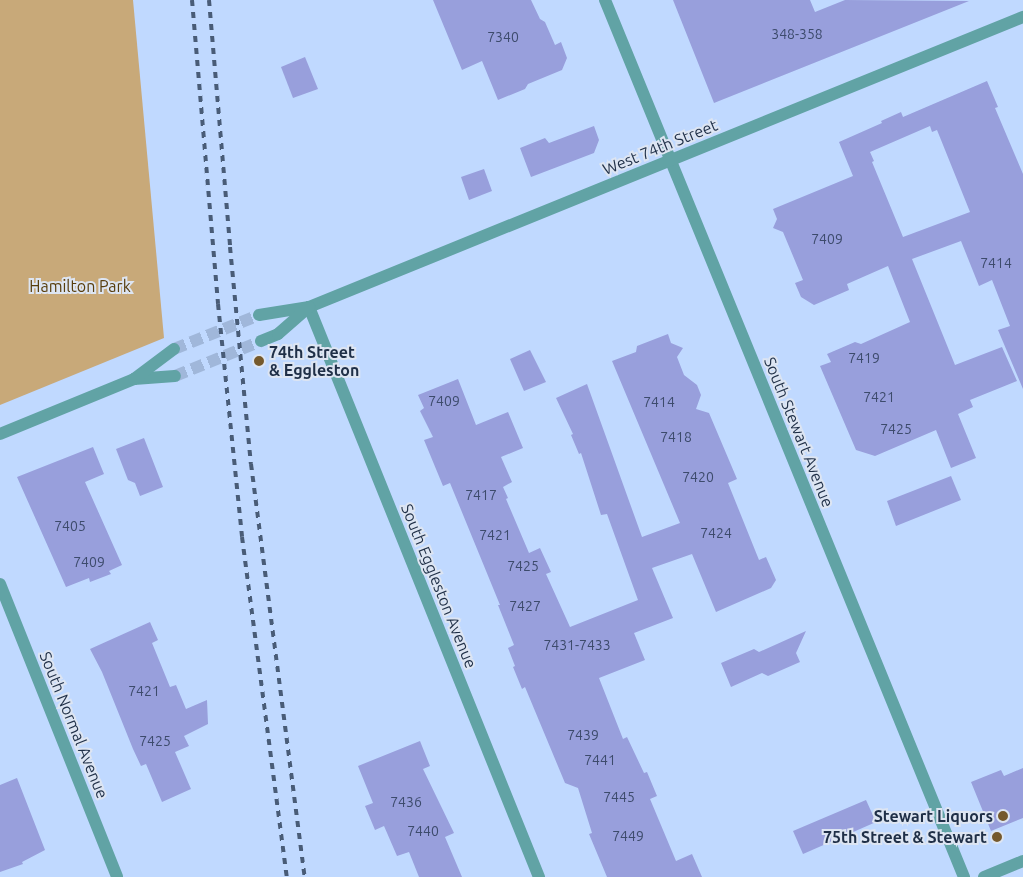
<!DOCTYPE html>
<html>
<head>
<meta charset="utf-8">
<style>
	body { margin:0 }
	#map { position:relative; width:1023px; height:877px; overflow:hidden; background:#c0d9ff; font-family:Ubuntu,sans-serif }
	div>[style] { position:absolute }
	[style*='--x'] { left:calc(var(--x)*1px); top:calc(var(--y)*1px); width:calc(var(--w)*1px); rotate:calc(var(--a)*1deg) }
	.green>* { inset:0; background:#c8a979 }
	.building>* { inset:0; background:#989fdc }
	.tertiary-tunnel>* { height:12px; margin-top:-6px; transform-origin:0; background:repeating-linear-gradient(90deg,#a0b7da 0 12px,transparent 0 18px) }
	.minor>* { height:12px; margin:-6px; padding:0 6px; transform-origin:6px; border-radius:6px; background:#61a3a5 }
	.tertiary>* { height:12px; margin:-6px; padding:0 6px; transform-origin:6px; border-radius:6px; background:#61a3a5 }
	.rail>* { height:4px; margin-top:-2px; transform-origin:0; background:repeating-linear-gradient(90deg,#495c77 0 6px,transparent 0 12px) }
	.dots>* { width:14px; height:14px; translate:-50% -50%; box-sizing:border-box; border:2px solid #dde5f2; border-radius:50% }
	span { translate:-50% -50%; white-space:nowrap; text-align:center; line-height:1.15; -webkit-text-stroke:4px #dde5f2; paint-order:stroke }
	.number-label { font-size:14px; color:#3d4b6c }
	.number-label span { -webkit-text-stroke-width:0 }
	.street-label { font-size:16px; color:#1f2f47 }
	.park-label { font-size:16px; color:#573d0c }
	.poi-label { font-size:16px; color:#1f2f47; font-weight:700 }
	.left { translate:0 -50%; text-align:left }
	.right { translate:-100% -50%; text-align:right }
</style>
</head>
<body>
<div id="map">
	<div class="green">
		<i style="clip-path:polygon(0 0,133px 0,164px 338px,0 405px)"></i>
	</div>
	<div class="building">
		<i style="clip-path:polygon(433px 0,531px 0,540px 19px,545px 22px,555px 45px,561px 42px,567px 58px,562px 70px,528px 84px,525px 89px,498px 100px,482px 61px,462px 70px)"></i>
		<i style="clip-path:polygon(673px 0,810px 0,815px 12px,845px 0,969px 1px,714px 103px)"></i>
		<i style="clip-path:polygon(305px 57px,318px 89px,293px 98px,281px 67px)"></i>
		<i style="clip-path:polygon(evenodd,987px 81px,998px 107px,995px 108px,1023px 174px,1023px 389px,998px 330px,1010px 326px,992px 280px,979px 286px,961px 241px,912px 259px,955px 365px,1002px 347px,1017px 381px,970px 400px,973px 407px,958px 414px,976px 458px,951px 468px,936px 430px,875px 456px,856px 450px,820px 366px,831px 362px,827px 354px,855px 342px,861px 344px,910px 322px,888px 266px,847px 284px,849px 290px,814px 305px,801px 297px,795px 283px,803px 280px,783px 232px,773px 228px,777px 219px,773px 209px,853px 176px,839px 142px,882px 123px,881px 121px,901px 112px,903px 117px,987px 81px,930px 126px,932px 132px,937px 130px,970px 212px,903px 237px,872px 162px,874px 161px,870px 152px,930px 126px)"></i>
		<i style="clip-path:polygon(594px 126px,599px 140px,594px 153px,531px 177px,520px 148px,545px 138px,549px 143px)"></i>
		<i style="clip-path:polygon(484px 169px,492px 191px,469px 200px,461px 177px)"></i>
		<i style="clip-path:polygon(668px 334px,671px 343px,683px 348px,677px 357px,684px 375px,697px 385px,701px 395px,696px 409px,709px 413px,737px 479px,728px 483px,759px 560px,766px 557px,776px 580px,771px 588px,716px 612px,692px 554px,652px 568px,673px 618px,634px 633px,645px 660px,599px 678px,623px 739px,627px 737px,644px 773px,647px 772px,657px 796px,650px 799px,676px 861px,692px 854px,702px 877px,607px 877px,589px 834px,592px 833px,578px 788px,565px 783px,525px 687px,522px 689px,513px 667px,515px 666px,508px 648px,514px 645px,498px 605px,500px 605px,450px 483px,443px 486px,424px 440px,433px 437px,420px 411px,424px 408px,418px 395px,458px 379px,476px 425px,508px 412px,523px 448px,501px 457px,512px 482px,503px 487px,508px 498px,506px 499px,529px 553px,540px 548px,551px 572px,546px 574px,570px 627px,638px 600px,607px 514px,601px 515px,581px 453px,579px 454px,571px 435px,573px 434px,556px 398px,587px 384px,642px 537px,680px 523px,612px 361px,636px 352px,637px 346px)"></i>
		<i style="clip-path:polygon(530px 350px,546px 382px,524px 391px,510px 359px)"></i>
		<i style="clip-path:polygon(144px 438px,163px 487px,140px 496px,135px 483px,128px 480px,116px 449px)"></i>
		<i style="clip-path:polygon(93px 447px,104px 474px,85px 482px,122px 565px,109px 571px,111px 574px,90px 582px,89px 578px,66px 587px,17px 477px)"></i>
		<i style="clip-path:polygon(951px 476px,961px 500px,896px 526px,887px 501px)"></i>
		<i style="clip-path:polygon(150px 622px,158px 640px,152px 643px,170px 687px,176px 685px,186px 709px,207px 700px,208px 724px,184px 736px,189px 746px,175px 752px,191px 789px,162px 802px,146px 764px,141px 766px,133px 749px,102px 672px,90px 649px)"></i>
		<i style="clip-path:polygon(806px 631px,796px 653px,800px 662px,768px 676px,762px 673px,731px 687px,721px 663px,754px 649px,759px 652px)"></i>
		<i style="clip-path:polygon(420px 741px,430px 766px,423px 769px,454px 833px,445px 837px,462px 877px,419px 877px,409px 852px,397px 856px,384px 826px,375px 830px,365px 806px,373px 803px,358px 766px)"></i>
		<i style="clip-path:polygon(1023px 768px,1023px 818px,991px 831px,971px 782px,1001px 770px,1004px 776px)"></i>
		<i style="clip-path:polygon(17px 778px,45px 850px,22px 862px,23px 864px,0 872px,0 785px)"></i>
		<i style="clip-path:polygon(866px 800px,876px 822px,803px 854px,793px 831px)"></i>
	</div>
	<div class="tertiary-tunnel">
		<i style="--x:174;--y:349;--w:92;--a:-21.8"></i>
		<i style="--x:175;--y:376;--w:93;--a:-22.1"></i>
	</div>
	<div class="minor">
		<i style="--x:605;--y:0;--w:948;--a:67.74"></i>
		<i style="--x:309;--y:307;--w:771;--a:-22.11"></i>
		<i style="--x:0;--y:584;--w:315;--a:68.2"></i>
	</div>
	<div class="tertiary">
		<i style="--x:309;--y:307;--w:615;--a:68.03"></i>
		<i style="--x:259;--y:315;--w:51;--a:-9.1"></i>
		<i style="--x:261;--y:341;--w:18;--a:-22"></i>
		<i style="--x:278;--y:334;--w:41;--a:-41.1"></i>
		<i style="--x:134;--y:379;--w:41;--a:-4.2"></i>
		<i style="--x:0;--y:434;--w:145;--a:-22.3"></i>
		<i style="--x:134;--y:379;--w:50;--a:-36.9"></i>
		<i style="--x:984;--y:877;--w:42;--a:-22.3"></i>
	</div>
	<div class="rail">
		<i style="--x:192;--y:0;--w:305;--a:85.1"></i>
		<i style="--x:218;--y:304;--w:234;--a:84.1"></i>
		<i style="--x:242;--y:537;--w:343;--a:82.5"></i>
		<i style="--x:209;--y:0;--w:248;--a:85.1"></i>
		<i style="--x:230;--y:247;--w:218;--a:84.5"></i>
		<i style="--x:251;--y:464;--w:417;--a:82.6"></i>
	</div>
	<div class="dots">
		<i style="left:259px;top:361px;background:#75592c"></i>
		<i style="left:1003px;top:816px;background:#75592c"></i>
		<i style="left:997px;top:837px;background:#75592c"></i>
	</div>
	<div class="number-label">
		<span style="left:797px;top:34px">348-358</span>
		<span style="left:503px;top:37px">7340</span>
		<span style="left:827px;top:239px">7409</span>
		<span style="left:996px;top:263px">7414</span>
		<span style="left:864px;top:358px">7419</span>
		<span style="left:879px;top:397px">7421</span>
		<span style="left:444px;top:401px">7409</span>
		<span style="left:659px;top:402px">7414</span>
		<span style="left:896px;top:429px">7425</span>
		<span style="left:676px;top:437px">7418</span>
		<span style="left:698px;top:477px">7420</span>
		<span style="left:481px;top:495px">7417</span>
		<span style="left:70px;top:526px">7405</span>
		<span style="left:716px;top:533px">7424</span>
		<span style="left:495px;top:535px">7421</span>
		<span style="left:89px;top:562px">7409</span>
		<span style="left:523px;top:566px">7425</span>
		<span style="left:525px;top:606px">7427</span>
		<span style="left:577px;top:645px">7431-7433</span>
		<span style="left:144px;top:691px">7421</span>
		<span style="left:583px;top:735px">7439</span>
		<span style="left:155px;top:741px">7425</span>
		<span style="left:600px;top:760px">7441</span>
		<span style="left:619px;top:797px">7445</span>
		<span style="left:406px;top:802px">7436</span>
		<span style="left:423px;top:831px">7440</span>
		<span style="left:628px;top:836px">7449</span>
	</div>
	<div class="street-label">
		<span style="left:660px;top:147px;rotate:-22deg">West 74th Street</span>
		<span style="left:799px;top:432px;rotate:68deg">South Stewart Avenue</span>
		<span style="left:439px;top:586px;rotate:68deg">South Eggleston Avenue</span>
		<span style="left:74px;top:725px;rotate:68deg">South Normal Avenue</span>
	</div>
	<div class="park-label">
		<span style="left:80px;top:286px">Hamilton Park</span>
	</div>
	<div class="poi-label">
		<span class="left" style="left:269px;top:361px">74th Street<br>&amp; Eggleston</span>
		<span class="right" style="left:993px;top:816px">Stewart Liquors</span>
		<span class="right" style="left:987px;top:837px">75th Street &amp; Stewart</span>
	</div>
</div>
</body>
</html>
